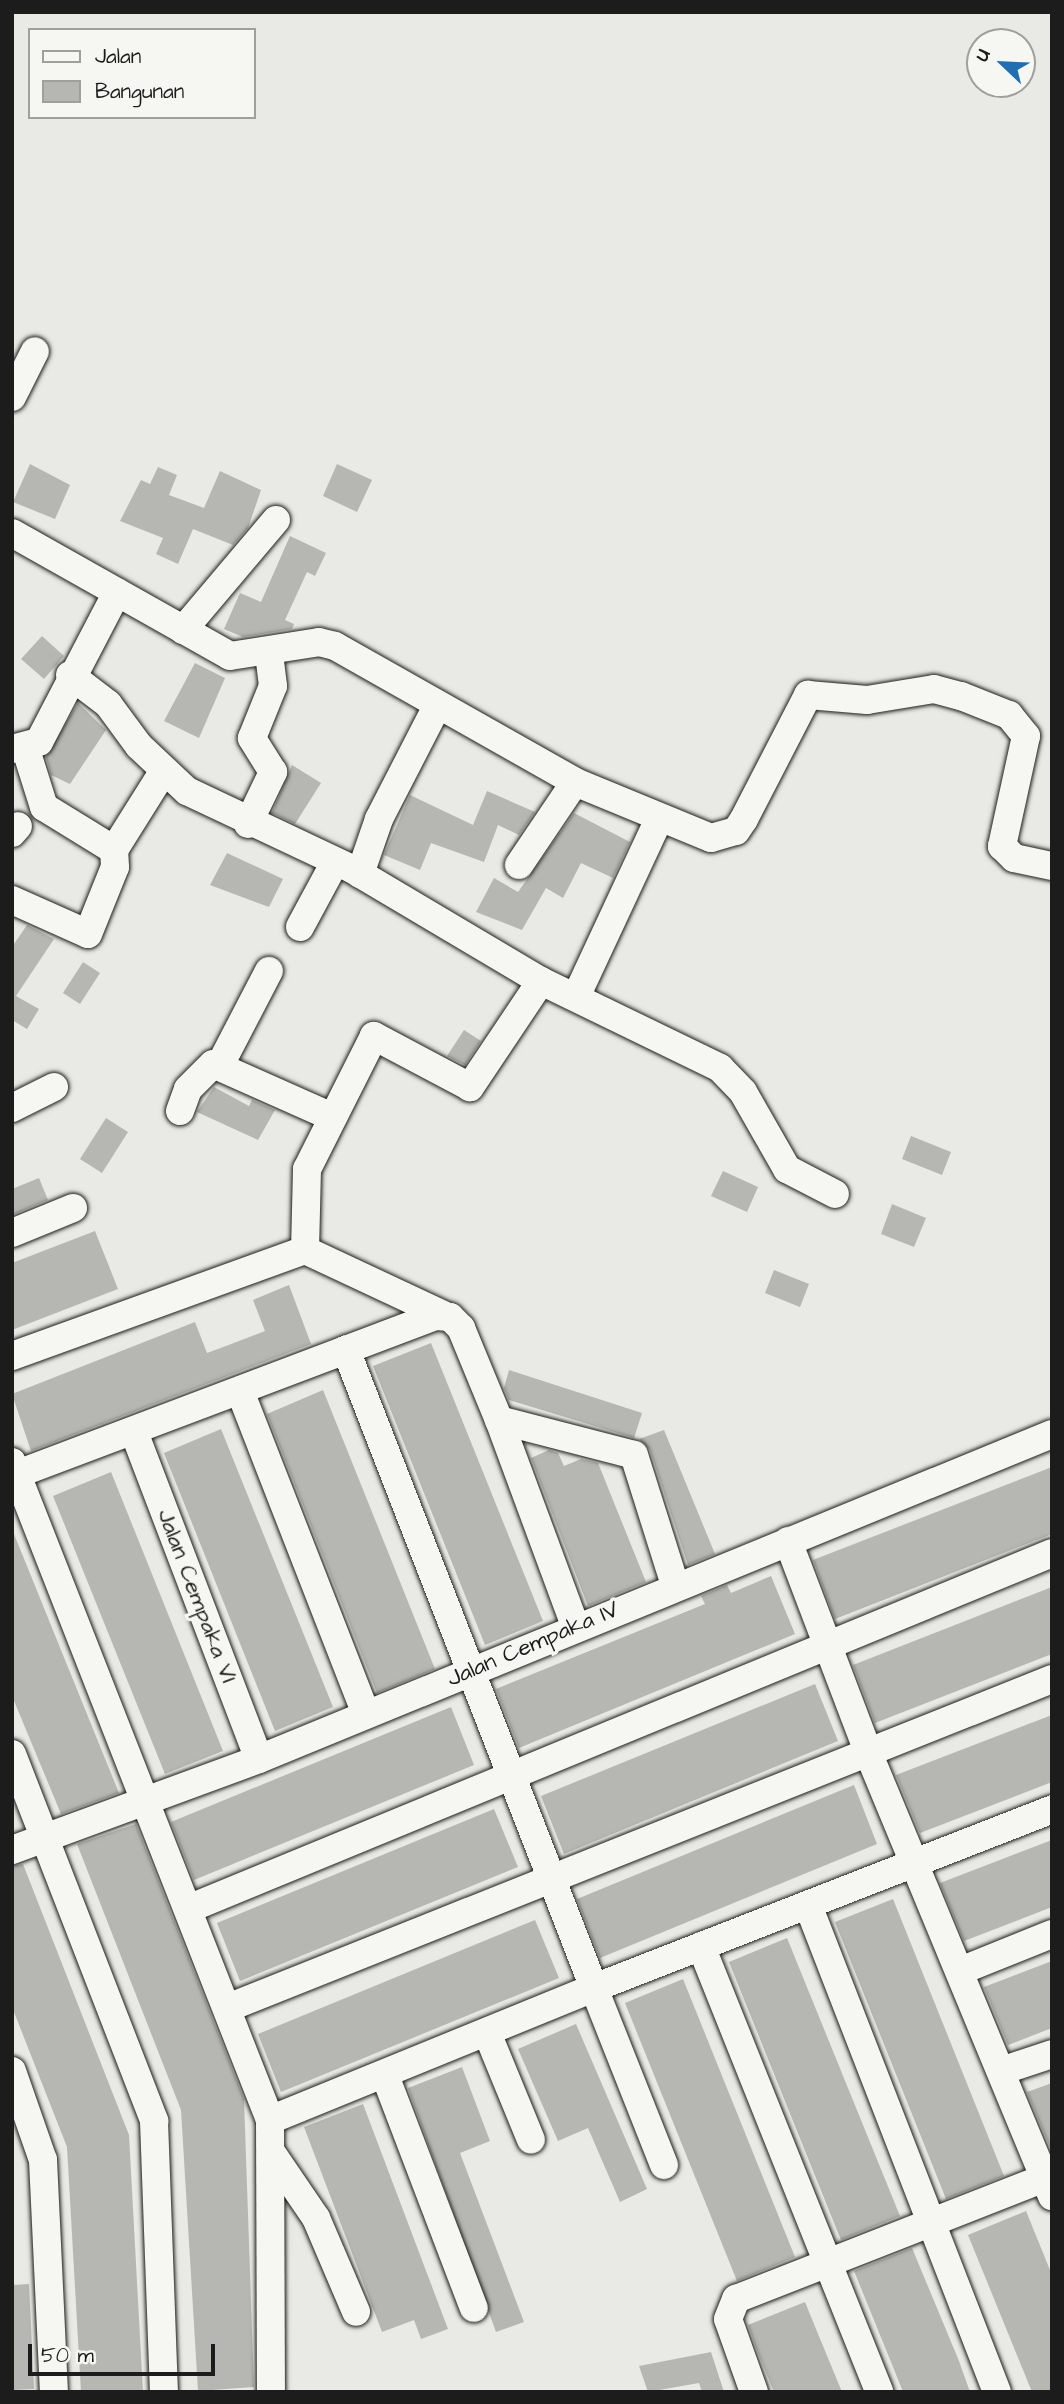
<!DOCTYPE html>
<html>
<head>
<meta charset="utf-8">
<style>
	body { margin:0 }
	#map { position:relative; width:1064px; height:2404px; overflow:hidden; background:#e9e9e5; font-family:"Architects Daughter",sans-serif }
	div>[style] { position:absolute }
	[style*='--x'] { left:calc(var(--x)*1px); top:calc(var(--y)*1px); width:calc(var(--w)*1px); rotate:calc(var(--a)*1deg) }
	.building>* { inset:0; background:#b6b6b3 }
	.roads { filter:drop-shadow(0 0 2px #1c1c1c) drop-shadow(0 0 2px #1c1c1c) }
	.minor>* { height:28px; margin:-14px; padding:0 14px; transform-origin:14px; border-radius:14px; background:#f6f6f2 }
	span { translate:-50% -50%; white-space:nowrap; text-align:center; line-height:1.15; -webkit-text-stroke:7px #f6f6f2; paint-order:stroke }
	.street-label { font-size:23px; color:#1c1c1c }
	.frame { position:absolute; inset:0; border:14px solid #1c1c1c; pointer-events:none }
	.legend { position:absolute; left:28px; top:28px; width:228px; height:91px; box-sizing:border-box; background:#f6f6f2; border:2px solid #9f9f9c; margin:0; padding:9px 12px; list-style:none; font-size:21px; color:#1c1c1c }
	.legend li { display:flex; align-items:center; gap:14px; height:35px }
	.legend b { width:35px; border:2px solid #9f9f9c }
	.north { position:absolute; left:966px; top:28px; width:70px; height:70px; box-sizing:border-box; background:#f6f6f2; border:2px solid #9f9f9c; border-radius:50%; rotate:293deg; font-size:19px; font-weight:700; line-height:28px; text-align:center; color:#1c1c1c }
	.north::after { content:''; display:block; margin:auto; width:24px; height:32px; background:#1f6fb2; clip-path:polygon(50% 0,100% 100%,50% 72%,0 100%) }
	.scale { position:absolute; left:28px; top:2344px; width:187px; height:32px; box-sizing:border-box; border:4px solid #1c1c1c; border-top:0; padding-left:9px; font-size:21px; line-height:24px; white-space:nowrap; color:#1c1c1c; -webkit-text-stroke:5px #f6f6f2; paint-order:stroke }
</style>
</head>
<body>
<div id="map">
	<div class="building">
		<i style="clip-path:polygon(30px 464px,70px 485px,55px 519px,13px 502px)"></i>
		<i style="clip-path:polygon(337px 464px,372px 480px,357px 512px,323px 496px)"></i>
		<i style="clip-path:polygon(158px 467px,177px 475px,169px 495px,204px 508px,220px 471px,261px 490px,248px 528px,233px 545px,193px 529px,178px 564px,156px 554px,163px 538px,120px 521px,141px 480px,150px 484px)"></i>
		<i style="clip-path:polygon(290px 536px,326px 553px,315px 576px,307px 572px,285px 620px,294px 624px,292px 629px,243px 637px,224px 629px,240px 593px,261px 602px)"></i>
		<i style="clip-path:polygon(42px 636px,64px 656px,44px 679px,21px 659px)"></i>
		<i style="clip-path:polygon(195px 663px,225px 678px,199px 738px,164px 721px)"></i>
		<i style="clip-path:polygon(78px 703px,106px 730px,70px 784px,51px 775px,46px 757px)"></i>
		<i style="clip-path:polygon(292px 765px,321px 783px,295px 824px,272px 813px)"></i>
		<i style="clip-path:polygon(487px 791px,535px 812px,519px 835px,498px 825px,484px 862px,431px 843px,420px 870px,384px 855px,410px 795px,473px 825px)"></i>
		<i style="clip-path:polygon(574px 813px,630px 842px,613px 878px,581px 863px,563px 898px,546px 888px,522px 930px,476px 912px,494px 878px,518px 892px)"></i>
		<i style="clip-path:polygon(227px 853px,283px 879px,269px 907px,210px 885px)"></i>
		<i style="clip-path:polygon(27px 925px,54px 939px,16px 996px,39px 1009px,27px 1029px,12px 1020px,12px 947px)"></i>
		<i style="clip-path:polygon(83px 962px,100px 973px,80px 1004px,63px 993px)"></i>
		<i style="clip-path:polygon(464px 1030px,481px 1041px,465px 1065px,447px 1056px)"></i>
		<i style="clip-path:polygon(214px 1087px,249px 1106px,252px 1100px,275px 1110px,258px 1140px,197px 1112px)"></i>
		<i style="clip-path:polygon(106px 1118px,128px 1132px,102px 1173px,80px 1159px)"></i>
		<i style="clip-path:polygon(911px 1136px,951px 1152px,942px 1175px,902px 1159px)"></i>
		<i style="clip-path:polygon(723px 1171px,758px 1187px,747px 1212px,711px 1196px)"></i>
		<i style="clip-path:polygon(39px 1178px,48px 1200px,12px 1215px,12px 1189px)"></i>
		<i style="clip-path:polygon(892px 1204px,926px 1218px,914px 1247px,881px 1234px)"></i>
		<i style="clip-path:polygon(95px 1231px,118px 1289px,12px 1330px,12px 1263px)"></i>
		<i style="clip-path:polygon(774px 1270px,809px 1284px,800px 1307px,765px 1293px)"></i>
		<i style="clip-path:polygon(289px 1285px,311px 1344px,31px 1451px,12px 1394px,195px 1322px,207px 1353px,226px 1346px,265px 1331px,253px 1300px)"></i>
		<i style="clip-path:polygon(431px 1343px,543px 1621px,485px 1645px,373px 1366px)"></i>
		<i style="clip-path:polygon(509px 1370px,642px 1413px,634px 1438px,509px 1400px,504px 1388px)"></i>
		<i style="clip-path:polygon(323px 1390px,435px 1669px,377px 1693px,267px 1414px)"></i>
		<i style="clip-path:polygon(221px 1429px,333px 1707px,275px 1731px,164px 1453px)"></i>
		<i style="clip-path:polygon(664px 1430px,715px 1554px,688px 1565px,650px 1450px,639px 1439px)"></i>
		<i style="clip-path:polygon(549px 1450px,558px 1453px,564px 1466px,581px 1459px,598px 1463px,646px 1582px,588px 1606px,531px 1458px)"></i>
		<i style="clip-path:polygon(1052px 1467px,1052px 1534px,835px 1619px,813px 1560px)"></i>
		<i style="clip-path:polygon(111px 1472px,223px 1751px,165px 1774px,53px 1496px)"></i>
		<i style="clip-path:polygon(12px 1529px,119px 1793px,61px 1814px,12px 1696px)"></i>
		<i style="clip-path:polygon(771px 1576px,795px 1634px,519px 1748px,496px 1689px,705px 1604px,701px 1596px,727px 1585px,731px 1593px)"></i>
		<i style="clip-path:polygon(1052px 1587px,1052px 1654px,875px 1723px,853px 1665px)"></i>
		<i style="clip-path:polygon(815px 1684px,838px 1741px,564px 1854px,541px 1796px)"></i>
		<i style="clip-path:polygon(451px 1707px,474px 1765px,194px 1880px,171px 1822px)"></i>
		<i style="clip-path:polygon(1052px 1715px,1052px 1782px,920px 1833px,896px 1775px)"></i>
		<i style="clip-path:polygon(854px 1785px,877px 1844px,600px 1958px,577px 1899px)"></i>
		<i style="clip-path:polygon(494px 1809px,518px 1867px,240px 1981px,217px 1923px)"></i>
		<i style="clip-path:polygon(136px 1824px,244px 2099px,254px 2387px,198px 2391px,181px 2110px,77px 1844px)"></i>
		<i style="clip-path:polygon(1052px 1840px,1052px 1907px,964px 1941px,940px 1883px)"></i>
		<i style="clip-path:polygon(23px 1864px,129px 2135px,143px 2392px,81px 2392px,67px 2147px,12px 2007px,12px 1866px)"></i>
		<i style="clip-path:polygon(893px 1899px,1004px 2176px,946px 2199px,835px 1922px)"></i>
		<i style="clip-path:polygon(535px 1920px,559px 1978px,281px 2092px,258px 2034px)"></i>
		<i style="clip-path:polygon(787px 1938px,900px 2216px,841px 2240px,729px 1962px)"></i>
		<i style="clip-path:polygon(1052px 1961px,1052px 2028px,1008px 2045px,984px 1987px)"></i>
		<i style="clip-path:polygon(683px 1979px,795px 2257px,737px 2281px,625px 2003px)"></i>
		<i style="clip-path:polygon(576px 2024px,647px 2189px,620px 2202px,588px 2128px,558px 2141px,518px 2049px)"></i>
		<i style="clip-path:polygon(462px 2067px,490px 2141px,460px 2153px,524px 2322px,496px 2332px,408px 2088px)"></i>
		<i style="clip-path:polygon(1052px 2083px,1052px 2152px,1027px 2092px)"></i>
		<i style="clip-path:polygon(363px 2104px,448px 2329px,421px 2339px,414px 2320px,382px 2332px,304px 2127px)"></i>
		<i style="clip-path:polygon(1026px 2211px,1052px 2275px,1052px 2392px,1032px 2392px,968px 2235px)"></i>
		<i style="clip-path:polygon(912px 2248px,959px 2361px,970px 2392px,903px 2392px,893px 2367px,854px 2271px)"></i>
		<i style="clip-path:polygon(29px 2284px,34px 2389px,12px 2390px,12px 2285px)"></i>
		<i style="clip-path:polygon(805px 2302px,816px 2329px,842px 2392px,774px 2392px,758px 2353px,748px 2325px)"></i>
		<i style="clip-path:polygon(711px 2352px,724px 2392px,702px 2392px,699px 2383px,648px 2392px,639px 2366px)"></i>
	</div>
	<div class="roads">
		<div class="minor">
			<i style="--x:12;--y:397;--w:51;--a:-63.4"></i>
			<i style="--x:12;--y:533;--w:250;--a:29.4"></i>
			<i style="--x:230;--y:656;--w:90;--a:-8.9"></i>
			<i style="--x:319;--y:642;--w:16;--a:14"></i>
			<i style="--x:335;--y:646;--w:276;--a:29.5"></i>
			<i style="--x:575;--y:782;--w:147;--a:22.4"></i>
			<i style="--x:711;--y:838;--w:26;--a:-16"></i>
			<i style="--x:736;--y:831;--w:14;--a:-56"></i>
			<i style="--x:744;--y:819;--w:140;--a:-62.7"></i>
			<i style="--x:808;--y:695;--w:59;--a:4.8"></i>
			<i style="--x:867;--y:700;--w:68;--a:-9.3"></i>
			<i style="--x:934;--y:689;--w:28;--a:15"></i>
			<i style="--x:961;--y:696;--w:52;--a:21.6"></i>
			<i style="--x:1009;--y:715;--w:27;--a:51"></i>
			<i style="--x:1026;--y:736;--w:113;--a:102.3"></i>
			<i style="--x:1002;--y:846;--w:17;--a:45"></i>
			<i style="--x:1014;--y:858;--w:39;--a:12"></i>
			<i style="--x:183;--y:630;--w:144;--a:-49.8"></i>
			<i style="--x:70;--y:675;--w:48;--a:37.3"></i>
			<i style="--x:108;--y:704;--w:52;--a:53.6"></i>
			<i style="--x:139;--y:746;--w:66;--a:43.2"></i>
			<i style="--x:187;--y:791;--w:183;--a:25.3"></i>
			<i style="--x:352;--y:869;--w:220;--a:30.7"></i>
			<i style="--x:541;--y:981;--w:128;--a:123.8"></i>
			<i style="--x:470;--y:1087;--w:109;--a:-152"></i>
			<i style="--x:374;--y:1036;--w:149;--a:116.7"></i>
			<i style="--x:307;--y:1169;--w:81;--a:91.4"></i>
			<i style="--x:305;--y:1250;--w:153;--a:25.1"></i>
			<i style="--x:12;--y:749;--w:28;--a:-15"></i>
			<i style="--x:39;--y:742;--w:169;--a:-62.5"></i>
			<i style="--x:248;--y:824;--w:58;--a:-64.3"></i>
			<i style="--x:273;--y:772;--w:40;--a:-122"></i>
			<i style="--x:252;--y:738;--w:56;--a:-68"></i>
			<i style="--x:273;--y:686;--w:34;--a:-97"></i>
			<i style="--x:12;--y:833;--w:9;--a:-49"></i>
			<i style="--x:114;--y:850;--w:92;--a:-57.9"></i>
			<i style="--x:519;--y:865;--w:100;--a:-56"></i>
			<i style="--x:360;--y:874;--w:58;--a:-70.9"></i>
			<i style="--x:379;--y:819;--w:127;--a:-62.8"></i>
			<i style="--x:12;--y:900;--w:83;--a:24.1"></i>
			<i style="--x:88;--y:934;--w:72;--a:-68.1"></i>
			<i style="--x:115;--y:867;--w:17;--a:-93"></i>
			<i style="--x:114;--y:850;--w:82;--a:-148.4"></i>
			<i style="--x:44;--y:807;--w:60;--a:-107.5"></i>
			<i style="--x:300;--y:927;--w:74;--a:-61.7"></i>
			<i style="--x:541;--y:981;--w:199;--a:25.9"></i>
			<i style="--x:720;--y:1068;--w:33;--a:46"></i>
			<i style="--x:743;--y:1092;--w:89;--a:60.3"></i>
			<i style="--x:787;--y:1169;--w:54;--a:27.5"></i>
			<i style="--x:576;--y:997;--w:196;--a:-65"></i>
			<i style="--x:220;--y:1065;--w:106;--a:-62.5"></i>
			<i style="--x:12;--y:1108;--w:47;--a:-26.6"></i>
			<i style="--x:180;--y:1111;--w:23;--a:-70"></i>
			<i style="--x:188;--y:1089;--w:35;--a:-45"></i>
			<i style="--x:213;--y:1064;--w:128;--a:24"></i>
			<i style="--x:12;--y:1233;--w:66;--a:-22.3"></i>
			<i style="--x:12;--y:1356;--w:312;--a:-19.9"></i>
			<i style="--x:240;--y:1391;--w:344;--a:68.7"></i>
			<i style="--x:499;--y:1420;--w:139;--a:14.5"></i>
			<i style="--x:634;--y:1455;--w:136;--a:72.5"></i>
			<i style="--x:134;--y:1432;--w:350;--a:69.1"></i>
			<i style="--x:12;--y:1462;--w:707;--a:68.59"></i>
			<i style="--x:270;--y:2120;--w:272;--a:89.8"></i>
			<i style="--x:12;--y:1476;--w:453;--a:-20.7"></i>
			<i style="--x:436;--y:1316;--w:14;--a:4"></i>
			<i style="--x:450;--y:1317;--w:16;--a:45"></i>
			<i style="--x:461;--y:1328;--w:100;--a:67.6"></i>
			<i style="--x:499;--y:1420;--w:219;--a:69.7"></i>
			<i style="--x:788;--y:1541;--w:226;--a:69.2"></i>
			<i style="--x:868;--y:1752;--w:481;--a:67.5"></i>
			<i style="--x:12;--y:1754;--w:394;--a:68.8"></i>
			<i style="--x:154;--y:2121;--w:271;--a:87.9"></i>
			<i style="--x:12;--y:1850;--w:263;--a:-20.2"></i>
			<i style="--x:259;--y:1759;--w:857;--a:-22.29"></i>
			<i style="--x:808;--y:1905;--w:522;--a:68.79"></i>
			<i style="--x:188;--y:1909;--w:934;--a:-22.39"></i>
			<i style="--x:701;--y:1946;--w:480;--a:68.2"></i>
			<i style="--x:960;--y:1971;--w:99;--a:-21.9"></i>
			<i style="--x:230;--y:2007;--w:885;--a:-21.75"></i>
			<i style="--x:488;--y:2035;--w:113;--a:67.7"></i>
			<i style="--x:12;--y:2071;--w:94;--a:70.8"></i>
			<i style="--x:43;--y:2160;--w:232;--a:87.3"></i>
			<i style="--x:1001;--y:2071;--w:54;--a:-18.4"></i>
			<i style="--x:386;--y:2078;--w:246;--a:69.1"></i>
			<i style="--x:270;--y:2120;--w:350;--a:-22.2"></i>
			<i style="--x:594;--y:1988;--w:685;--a:-111.24"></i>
			<i style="--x:271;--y:2152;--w:80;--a:55.7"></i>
			<i style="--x:316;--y:2218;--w:102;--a:66.9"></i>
			<i style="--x:664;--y:2165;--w:190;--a:-111.6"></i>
			<i style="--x:594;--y:1988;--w:492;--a:-21.3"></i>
			<i style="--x:754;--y:2392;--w:77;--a:-109.6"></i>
			<i style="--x:728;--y:2319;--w:22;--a:-68"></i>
			<i style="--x:736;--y:2299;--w:339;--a:-21.4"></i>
		</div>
	</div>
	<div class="street-label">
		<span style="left:197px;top:1596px;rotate:69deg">Jalan Cempaka VI</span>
		<span style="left:533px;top:1644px;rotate:-23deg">Jalan Cempaka IV</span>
	</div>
	<div class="frame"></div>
	<ul class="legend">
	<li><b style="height:9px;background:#f6f6f2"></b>Jalan</li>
	<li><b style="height:19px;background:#b6b6b3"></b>Bangunan</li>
	</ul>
	<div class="north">U</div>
	<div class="scale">50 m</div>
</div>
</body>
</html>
